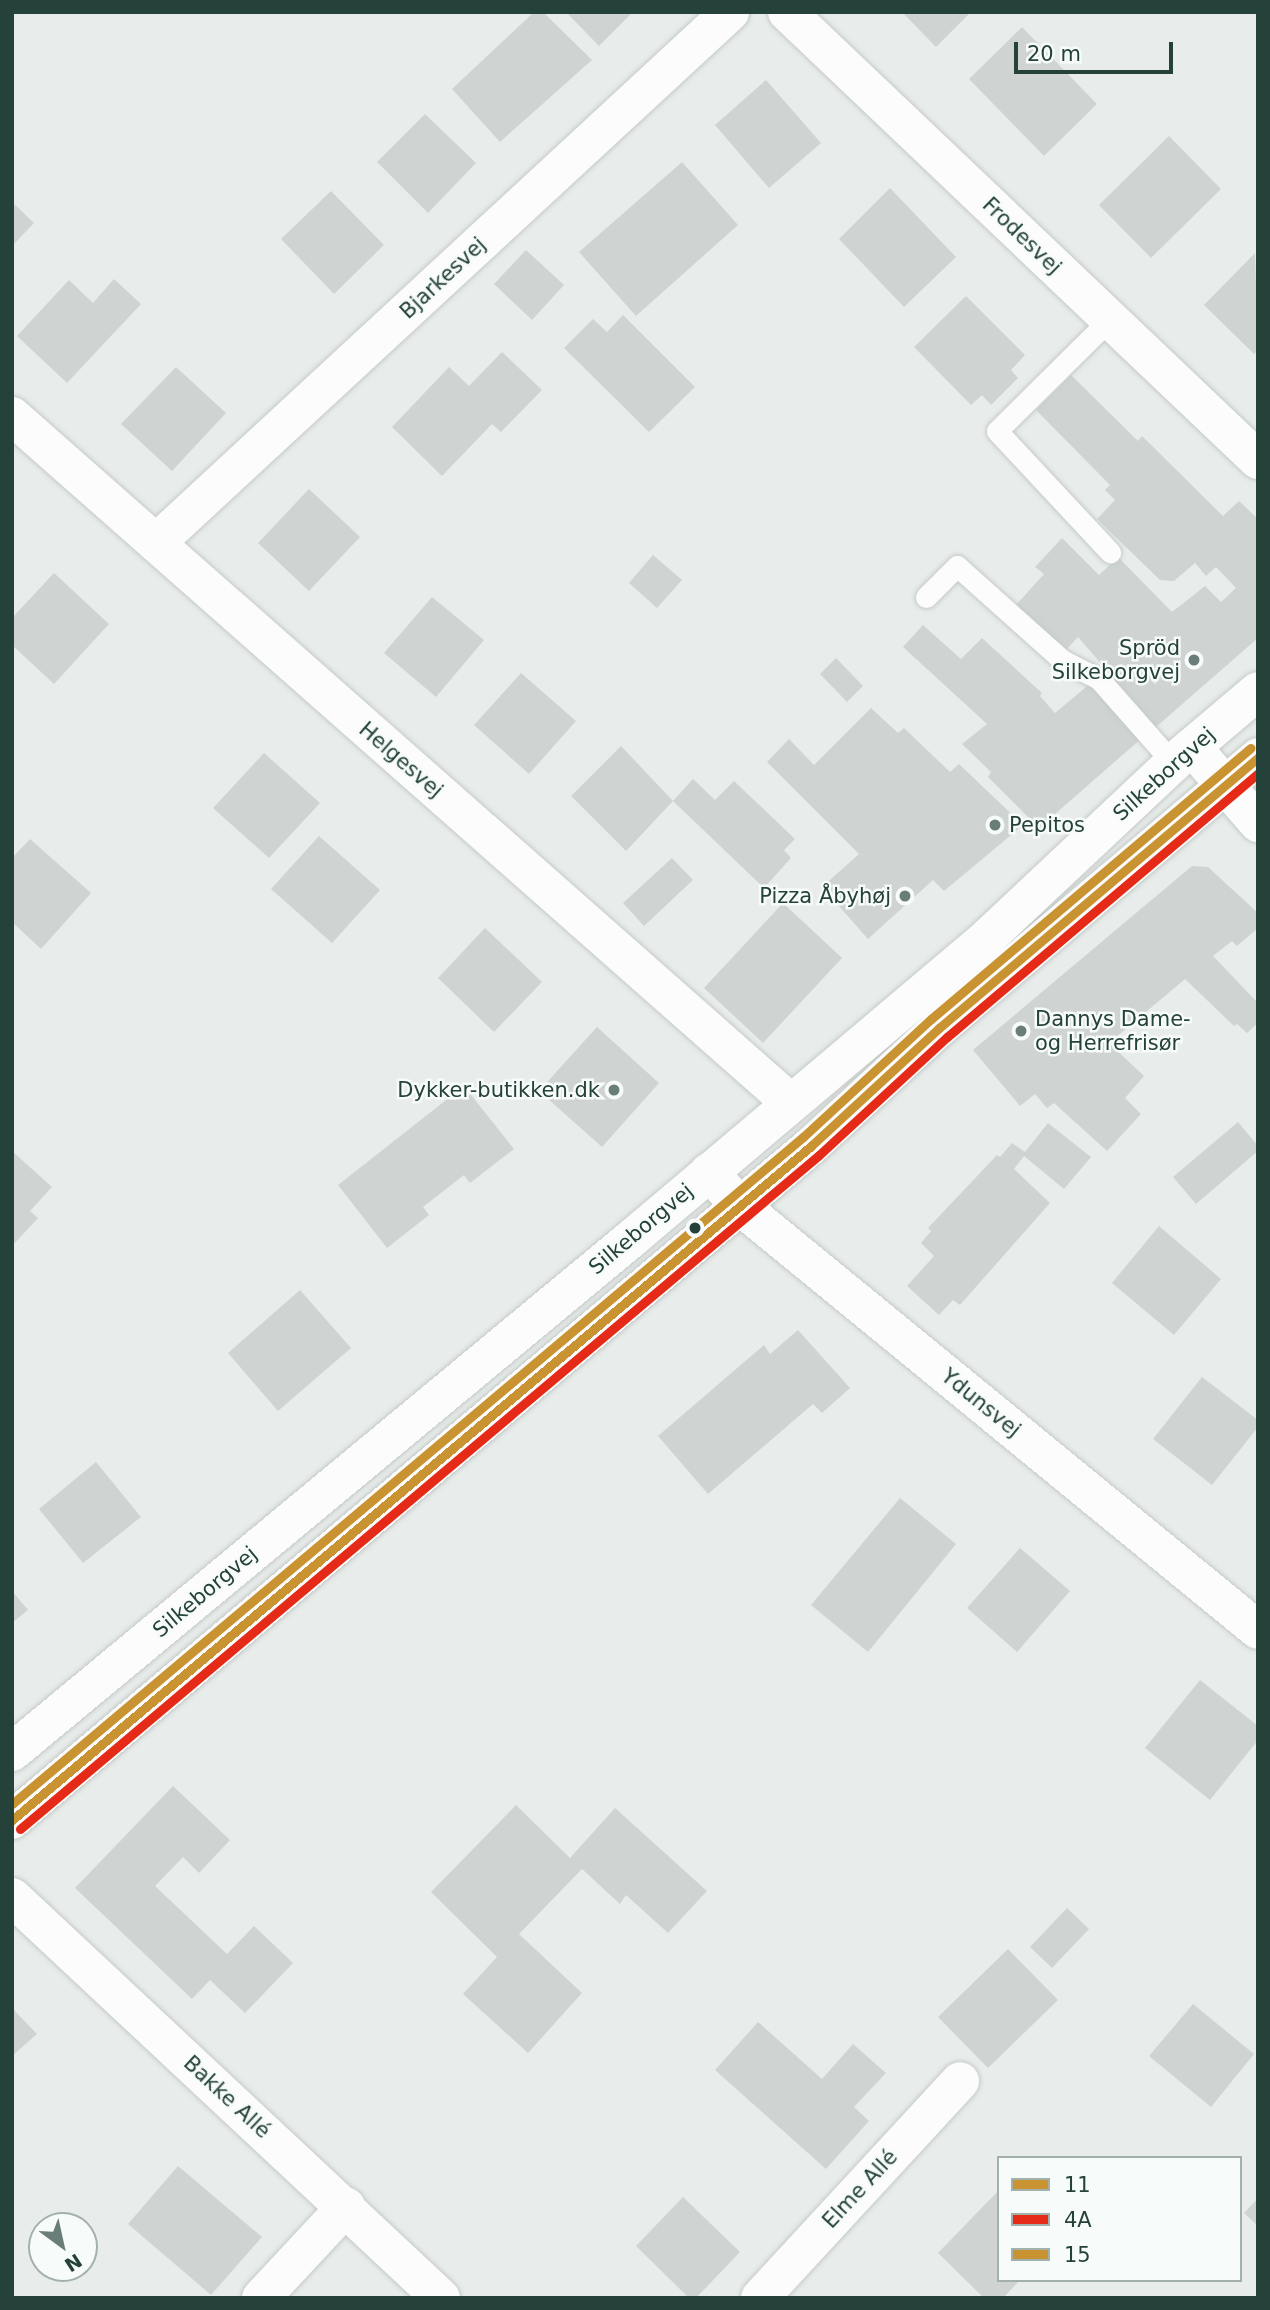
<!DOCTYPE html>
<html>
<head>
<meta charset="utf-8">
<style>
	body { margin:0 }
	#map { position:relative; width:1270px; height:2310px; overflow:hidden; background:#e8edeb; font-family:"DejaVu Sans",sans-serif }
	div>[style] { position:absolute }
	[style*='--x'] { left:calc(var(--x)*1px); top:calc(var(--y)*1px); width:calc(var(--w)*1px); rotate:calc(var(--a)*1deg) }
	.building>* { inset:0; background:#cfd4d2 }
	.roads { filter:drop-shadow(0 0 2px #c5cac8) drop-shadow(0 0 2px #c5cac8) }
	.lane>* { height:21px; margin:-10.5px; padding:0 10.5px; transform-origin:10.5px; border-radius:10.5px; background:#fcfcfc }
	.street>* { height:38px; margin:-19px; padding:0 19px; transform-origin:19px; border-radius:19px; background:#fcfcfc }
	.secondary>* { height:38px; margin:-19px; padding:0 19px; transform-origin:19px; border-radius:19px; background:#fcfcfc }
	.bus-1>* { height:9px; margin:-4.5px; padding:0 4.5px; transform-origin:4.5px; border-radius:4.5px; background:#c89330 }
	.bus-2>* { height:9px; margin:-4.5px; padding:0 4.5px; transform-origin:4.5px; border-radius:4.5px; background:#e52b18 }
	.bus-3>* { height:9px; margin:-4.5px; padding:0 4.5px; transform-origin:4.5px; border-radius:4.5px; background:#c89330 }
	.dots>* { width:19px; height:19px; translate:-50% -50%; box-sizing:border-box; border:4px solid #f7fbf9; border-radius:50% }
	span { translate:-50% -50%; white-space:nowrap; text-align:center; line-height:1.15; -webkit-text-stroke:5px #f7fbf9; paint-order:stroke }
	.street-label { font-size:21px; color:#24423a }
	.poi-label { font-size:21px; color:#24423a }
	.right { translate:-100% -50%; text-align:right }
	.left { translate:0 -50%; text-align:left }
	.frame { position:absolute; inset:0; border:14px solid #24423a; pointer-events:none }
	.legend { position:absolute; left:997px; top:2156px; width:245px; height:126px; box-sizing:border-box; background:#f7fbf9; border:2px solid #a3b1ad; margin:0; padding:9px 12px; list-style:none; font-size:21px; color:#24423a }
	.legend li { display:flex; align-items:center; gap:14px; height:35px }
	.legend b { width:35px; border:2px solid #a3b1ad }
	.north { position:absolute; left:28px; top:2212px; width:70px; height:70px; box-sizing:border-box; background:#f7fbf9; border:2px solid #a3b1ad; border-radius:50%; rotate:147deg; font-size:19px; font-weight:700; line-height:28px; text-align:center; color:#24423a }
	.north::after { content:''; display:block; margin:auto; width:24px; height:32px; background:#697e78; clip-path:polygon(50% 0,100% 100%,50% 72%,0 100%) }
	.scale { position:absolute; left:1014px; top:42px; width:159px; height:32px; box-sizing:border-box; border:4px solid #24423a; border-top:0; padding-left:9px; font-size:21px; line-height:24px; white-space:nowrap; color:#24423a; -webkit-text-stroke:5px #f7fbf9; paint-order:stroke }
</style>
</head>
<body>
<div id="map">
	<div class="building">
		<i style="clip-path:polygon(534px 12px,543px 12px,592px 60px,500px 142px,452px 89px)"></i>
		<i style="clip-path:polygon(566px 12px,633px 12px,599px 46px)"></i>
		<i style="clip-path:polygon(902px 12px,971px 12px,936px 47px)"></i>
		<i style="clip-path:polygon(1022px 27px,1097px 104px,1044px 156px,969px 79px)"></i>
		<i style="clip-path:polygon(766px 80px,821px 143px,769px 188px,715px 125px)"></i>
		<i style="clip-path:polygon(425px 114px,476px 163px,428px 213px,377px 162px)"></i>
		<i style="clip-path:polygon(1169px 136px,1221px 189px,1151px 258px,1099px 205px)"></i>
		<i style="clip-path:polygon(682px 162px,738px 225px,636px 316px,579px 252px)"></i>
		<i style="clip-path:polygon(890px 188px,956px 257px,904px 307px,839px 239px)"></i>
		<i style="clip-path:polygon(331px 191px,384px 245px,334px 294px,281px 239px)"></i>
		<i style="clip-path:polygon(12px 202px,34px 223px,12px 246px)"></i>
		<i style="clip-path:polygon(526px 250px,564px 285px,532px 320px,494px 284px)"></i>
		<i style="clip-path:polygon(1255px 253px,1258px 350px,1254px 354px,1204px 305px)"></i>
		<i style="clip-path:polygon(114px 279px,141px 304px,67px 383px,17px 336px,69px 280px,93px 303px)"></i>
		<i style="clip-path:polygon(966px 296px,1025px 355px,1011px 370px,1018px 378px,991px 405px,982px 395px,971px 405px,914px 347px)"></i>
		<i style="clip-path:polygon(623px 315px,695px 387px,649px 432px,564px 348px,593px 319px,607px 332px)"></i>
		<i style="clip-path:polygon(502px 352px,542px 390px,501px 432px,492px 424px,442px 476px,392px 427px,449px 367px,469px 386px)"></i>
		<i style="clip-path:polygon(176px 367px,226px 413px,172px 471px,121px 424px)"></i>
		<i style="clip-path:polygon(1071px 375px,1138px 441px,1142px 436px,1223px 516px,1239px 501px,1258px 519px,1258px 638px,1156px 727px,1078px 637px,1066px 650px,1015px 606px,1044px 574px,1035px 567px,1062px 538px,1099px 575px,1118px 557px,1172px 612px,1205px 586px,1221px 602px,1236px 588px,1216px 567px,1206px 576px,1195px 563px,1174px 581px,1160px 580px,1097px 519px,1115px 500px,1105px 490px,1110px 485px,1036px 410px)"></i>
		<i style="clip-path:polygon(309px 489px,360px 537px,309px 591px,258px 543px)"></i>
		<i style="clip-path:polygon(653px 555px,682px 580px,657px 608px,629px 583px)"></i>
		<i style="clip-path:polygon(54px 573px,109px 624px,54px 684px,12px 645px,12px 618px)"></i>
		<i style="clip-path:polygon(432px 597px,484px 640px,436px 697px,384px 653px)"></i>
		<i style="clip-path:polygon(923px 625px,961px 659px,982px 638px,1042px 693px,1040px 696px,1055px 713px,1092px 682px,1142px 738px,1039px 828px,988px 777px,991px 772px,962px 744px,987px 724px,903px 647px)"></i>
		<i style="clip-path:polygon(836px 658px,863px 686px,847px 702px,820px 674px)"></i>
		<i style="clip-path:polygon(521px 673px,576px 721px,529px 774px,474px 725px)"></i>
		<i style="clip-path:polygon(871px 708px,898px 733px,904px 728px,950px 772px,959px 764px,1023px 825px,944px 891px,933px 880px,868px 939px,822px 887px,859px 854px,767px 762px,789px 739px,814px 765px)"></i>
		<i style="clip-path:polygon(621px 746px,673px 801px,626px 851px,571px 796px)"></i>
		<i style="clip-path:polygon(264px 753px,320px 803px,269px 858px,213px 808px)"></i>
		<i style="clip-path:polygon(693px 779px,715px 800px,734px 781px,795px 839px,784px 850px,791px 858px,764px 888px,673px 801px)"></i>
		<i style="clip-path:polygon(319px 836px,380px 890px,332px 943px,271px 889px)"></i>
		<i style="clip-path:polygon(30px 839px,91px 893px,41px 949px,12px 922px,12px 858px)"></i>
		<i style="clip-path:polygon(672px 858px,693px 880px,644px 926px,623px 903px)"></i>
		<i style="clip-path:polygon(1192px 866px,1208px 867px,1258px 913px,1258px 928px,1237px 946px,1232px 941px,1213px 956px,1258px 1003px,1258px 1023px,1247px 1033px,1237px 1024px,1234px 1026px,1185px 979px,1109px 1043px,1144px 1076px,1125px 1098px,1141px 1114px,1107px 1151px,1054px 1103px,1047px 1108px,1035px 1094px,1020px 1106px,973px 1050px)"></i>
		<i style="clip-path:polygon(783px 903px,842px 958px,763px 1043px,704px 988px)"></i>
		<i style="clip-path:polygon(485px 928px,542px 982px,494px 1032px,438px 978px)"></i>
		<i style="clip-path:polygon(597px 1027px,659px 1083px,602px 1147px,539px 1091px)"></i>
		<i style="clip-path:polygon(464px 1086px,514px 1149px,470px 1183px,464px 1175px,423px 1207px,429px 1215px,387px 1248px,338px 1185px)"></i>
		<i style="clip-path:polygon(1238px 1122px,1258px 1146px,1258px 1151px,1196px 1204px,1173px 1177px)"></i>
		<i style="clip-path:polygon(1048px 1123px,1091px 1157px,1064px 1189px,1024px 1156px,1014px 1169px,1050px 1203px,960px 1305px,953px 1300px,939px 1315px,907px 1286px,934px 1256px,921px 1243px,931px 1231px,928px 1228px,997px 1155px,1000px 1157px,1012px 1143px,1025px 1152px)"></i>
		<i style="clip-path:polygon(12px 1151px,52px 1187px,30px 1211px,38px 1218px,12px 1246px)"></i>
		<i style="clip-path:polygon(1159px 1226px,1221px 1279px,1174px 1335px,1112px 1283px)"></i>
		<i style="clip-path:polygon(300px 1290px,351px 1348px,278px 1411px,228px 1353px)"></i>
		<i style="clip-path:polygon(798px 1330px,850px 1388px,822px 1413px,813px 1404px,708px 1494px,658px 1436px,764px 1345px,770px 1354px)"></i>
		<i style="clip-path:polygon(1202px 1377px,1258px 1420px,1258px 1427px,1212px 1485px,1153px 1439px)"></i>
		<i style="clip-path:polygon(96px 1462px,141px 1517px,83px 1563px,39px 1509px)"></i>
		<i style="clip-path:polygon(900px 1498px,956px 1544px,868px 1652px,811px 1605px)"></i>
		<i style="clip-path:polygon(1020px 1548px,1070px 1591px,1017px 1652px,967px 1608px)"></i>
		<i style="clip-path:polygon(12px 1591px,28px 1610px,12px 1623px)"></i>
		<i style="clip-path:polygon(1200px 1680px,1258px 1726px,1258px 1740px,1210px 1800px,1145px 1748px)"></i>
		<i style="clip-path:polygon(173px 1786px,230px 1840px,199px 1873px,183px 1857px,155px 1886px,227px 1954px,254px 1926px,293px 1963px,245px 2013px,210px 1980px,192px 1999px,75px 1888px)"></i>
		<i style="clip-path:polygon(516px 1805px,570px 1858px,615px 1808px,707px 1891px,668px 1933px,626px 1895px,620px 1904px,582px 1869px,519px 1934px,582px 1993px,528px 2053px,463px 1994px,497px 1957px,431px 1892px)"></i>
		<i style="clip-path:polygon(1067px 1908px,1089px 1929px,1052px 1968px,1030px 1947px)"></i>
		<i style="clip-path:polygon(1008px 1949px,1058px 2000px,988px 2068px,938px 2017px)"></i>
		<i style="clip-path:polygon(1193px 2004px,1254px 2054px,1211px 2107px,1149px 2056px)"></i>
		<i style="clip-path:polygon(12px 2008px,37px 2034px,12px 2056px)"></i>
		<i style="clip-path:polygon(758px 2022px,822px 2079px,853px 2044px,886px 2073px,854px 2107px,869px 2121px,826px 2169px,715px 2070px)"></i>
		<i style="clip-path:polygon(178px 2166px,262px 2237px,211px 2295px,128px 2224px)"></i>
		<i style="clip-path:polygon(999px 2190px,999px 2280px,1020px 2280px,1003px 2298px,984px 2298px,938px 2253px)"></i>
		<i style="clip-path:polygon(683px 2197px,740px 2252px,696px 2298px,689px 2298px,636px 2246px)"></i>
		<i style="clip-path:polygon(1258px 2198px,1258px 2226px,1244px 2213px)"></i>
	</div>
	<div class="roads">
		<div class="lane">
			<i style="--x:1110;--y:319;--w:159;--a:135.3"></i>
			<i style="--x:997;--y:431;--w:166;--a:47"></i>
			<i style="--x:926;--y:597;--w:44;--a:-45"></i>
			<i style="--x:957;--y:566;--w:141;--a:41.8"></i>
			<i style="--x:1062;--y:660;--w:42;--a:27.2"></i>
			<i style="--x:1099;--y:679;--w:112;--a:48.6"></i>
		</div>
		<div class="street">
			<i style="--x:787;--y:12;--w:650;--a:43.57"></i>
			<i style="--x:12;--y:416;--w:1039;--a:41.41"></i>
			<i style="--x:156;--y:543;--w:782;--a:-42.77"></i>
			<i style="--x:1192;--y:747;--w:101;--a:49"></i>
			<i style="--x:709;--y:1172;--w:46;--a:47.6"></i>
			<i style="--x:740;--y:1206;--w:669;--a:39.3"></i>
			<i style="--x:12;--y:1897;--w:587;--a:43.07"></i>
			<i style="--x:261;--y:2298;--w:125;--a:-47"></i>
			<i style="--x:760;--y:2298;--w:295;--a:-47.3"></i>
		</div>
		<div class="secondary">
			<i style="--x:12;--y:1752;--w:804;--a:-39.65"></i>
			<i style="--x:631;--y:1239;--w:468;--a:-40.2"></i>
			<i style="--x:988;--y:937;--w:254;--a:-43.2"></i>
			<i style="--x:1173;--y:763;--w:111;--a:-40.3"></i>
			<i style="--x:12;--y:1820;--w:1045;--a:-40.15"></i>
			<i style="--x:811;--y:1146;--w:174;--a:-42.7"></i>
			<i style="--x:939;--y:1028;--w:419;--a:-40.3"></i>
		</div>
	</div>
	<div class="bus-1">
		<i style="--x:12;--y:1820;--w:1045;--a:-40.15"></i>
		<i style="--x:811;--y:1146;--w:174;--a:-42.7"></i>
		<i style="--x:939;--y:1028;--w:419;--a:-40.3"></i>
	</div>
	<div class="bus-2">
		<i style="--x:20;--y:1829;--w:1045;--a:-40.15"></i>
		<i style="--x:819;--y:1155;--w:174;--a:-42.7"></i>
		<i style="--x:947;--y:1037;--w:408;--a:-40.3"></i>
	</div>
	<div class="bus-3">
		<i style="--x:12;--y:1804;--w:1035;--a:-40.14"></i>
		<i style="--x:803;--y:1137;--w:174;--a:-42.7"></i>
		<i style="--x:931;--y:1019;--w:419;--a:-40.3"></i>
	</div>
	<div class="dots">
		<i style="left:1194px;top:660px;background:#697e78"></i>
		<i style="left:995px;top:825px;background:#697e78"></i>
		<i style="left:905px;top:896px;background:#697e78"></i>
		<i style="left:1021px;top:1031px;background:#697e78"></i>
		<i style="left:614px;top:1090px;background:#697e78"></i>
		<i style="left:695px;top:1228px;background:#24423a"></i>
	</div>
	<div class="street-label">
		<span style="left:1022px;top:236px;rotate:44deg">Frodesvej</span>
		<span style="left:443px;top:278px;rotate:-43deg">Bjarkesvej</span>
		<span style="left:401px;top:760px;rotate:41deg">Helgesvej</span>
		<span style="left:1164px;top:774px;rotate:-42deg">Silkeborgvej</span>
		<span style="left:641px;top:1229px;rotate:-40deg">Silkeborgvej</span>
		<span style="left:981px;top:1403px;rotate:39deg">Ydunsvej</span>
		<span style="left:205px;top:1592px;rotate:-40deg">Silkeborgvej</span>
		<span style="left:227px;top:2097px;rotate:43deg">Bakke Allé</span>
		<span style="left:860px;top:2189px;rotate:-47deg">Elme Allé</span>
	</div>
	<div class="poi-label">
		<span class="right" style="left:1180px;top:660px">Spröd<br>Silkeborgvej</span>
		<span class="left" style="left:1009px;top:825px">Pepitos</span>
		<span class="right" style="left:891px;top:896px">Pizza Åbyhøj</span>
		<span class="left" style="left:1035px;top:1031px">Dannys Dame-<br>og Herrefrisør</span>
		<span class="right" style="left:600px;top:1090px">Dykker-butikken.dk</span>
	</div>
	<div class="frame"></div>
	<ul class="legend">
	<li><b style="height:9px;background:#c89330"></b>11</li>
	<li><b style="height:9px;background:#e52b18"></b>4A</li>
	<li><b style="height:9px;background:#c89330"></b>15</li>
	</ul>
	<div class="north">N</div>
	<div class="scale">20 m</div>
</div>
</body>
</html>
